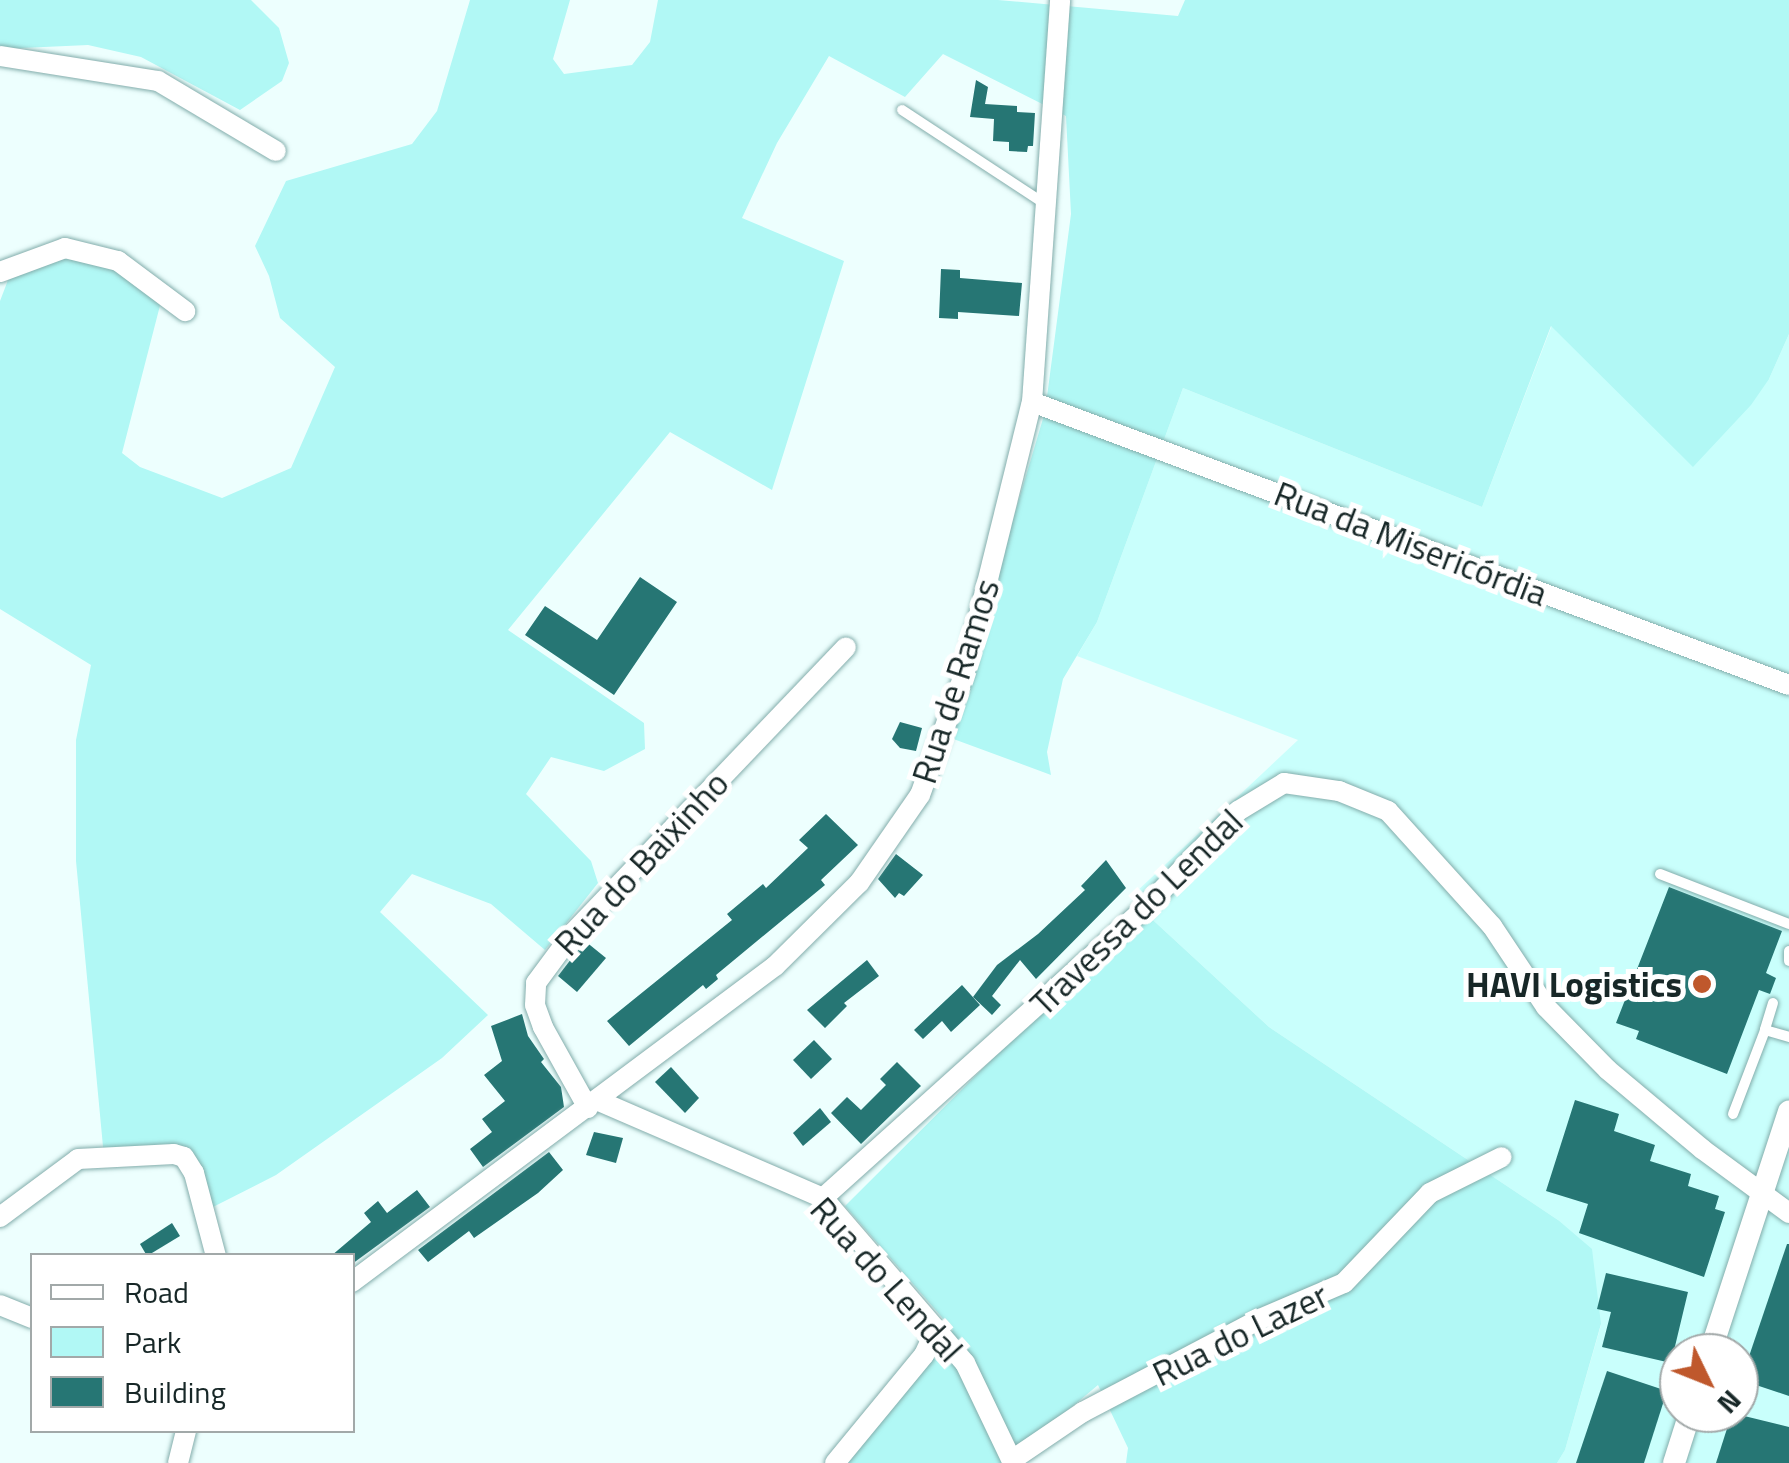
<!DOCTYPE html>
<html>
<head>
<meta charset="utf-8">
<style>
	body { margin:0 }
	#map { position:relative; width:1789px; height:1463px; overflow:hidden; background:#edfffe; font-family:"Titillium Web",sans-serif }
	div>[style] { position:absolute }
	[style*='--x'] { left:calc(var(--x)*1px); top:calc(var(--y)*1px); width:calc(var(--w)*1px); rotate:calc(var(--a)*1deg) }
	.built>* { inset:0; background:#c9fffc }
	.green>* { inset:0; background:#b1f8f5 }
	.building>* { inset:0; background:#267674 }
	.roads { filter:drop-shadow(0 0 2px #83adab) drop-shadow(0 0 2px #83adab) }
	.service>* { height:10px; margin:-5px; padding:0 5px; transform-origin:5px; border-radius:5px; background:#fff }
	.minor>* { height:20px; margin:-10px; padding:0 10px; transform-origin:10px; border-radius:10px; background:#fff }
	.tertiary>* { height:22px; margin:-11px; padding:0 11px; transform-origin:11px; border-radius:11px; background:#fff }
	.dots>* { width:28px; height:28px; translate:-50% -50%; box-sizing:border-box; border:5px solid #fff; border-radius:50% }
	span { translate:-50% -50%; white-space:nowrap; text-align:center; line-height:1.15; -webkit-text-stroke:10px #fff; paint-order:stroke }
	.street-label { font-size:35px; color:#172727 }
	.poi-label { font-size:35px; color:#172727; font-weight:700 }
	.right { translate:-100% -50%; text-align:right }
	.legend { position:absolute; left:30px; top:1253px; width:325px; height:180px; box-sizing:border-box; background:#fff; border:2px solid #a2a9a9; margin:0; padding:12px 18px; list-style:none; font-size:30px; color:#172727 }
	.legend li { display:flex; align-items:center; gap:20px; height:50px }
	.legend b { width:50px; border:2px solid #a2a9a9 }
	.north { position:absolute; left:1659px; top:1333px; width:100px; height:100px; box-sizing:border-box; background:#fff; border:2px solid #a2a9a9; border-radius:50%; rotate:133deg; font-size:28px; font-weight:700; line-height:40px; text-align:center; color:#172727 }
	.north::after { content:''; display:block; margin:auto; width:35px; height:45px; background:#bf582c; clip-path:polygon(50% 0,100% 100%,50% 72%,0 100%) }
</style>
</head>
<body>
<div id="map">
	<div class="built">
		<i style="clip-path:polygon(evenodd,1552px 325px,1769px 379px,1789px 334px,1789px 1463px,1557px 1463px,1565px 1450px,1601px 1325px,1558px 1220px,1269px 1027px,1142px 910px,1134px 894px,1298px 740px,1077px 656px,1097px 622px,1183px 388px,1482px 507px,1552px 325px,1679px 1353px,1739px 1353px,1739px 1413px,1679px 1413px,1679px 1353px)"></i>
	</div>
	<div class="green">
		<i style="clip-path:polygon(0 0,251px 0,279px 28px,289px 63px,282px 81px,240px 110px,141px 57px,88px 45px,0 49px)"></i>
		<i style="clip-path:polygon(470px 0,570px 0,553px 59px,564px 74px,632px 65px,650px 42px,658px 0,998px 0,1178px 16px,1185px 0,1789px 0,1789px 334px,1769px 379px,1751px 405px,1693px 467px,1551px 326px,1482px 507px,1183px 388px,1097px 622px,1063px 679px,1047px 752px,1051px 775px,948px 737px,1045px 412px,1071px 214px,1066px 116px,943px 54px,905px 97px,829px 56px,777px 143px,742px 218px,844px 261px,772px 490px,670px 432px,508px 630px,644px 723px,645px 749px,604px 771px,551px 757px,526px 794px,591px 861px,598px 883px,545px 950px,491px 904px,412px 874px,380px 912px,488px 1015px,442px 1058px,276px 1175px,211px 1208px,182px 1155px,104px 1157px,76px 861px,76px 740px,91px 665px,0 609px,0 301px,18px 254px,59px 248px,164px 290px,122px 453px,140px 467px,222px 498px,291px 468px,335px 367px,280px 318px,269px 276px,255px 246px,286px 181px,412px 144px,437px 111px)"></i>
		<i style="clip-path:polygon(1142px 910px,1269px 1027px,1558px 1220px,1592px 1249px,1601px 1324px,1565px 1450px,1557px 1463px,1126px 1463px,1128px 1448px,1098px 1385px,1005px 1463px,840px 1463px,953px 1330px,845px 1206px)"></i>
	</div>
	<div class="building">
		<i style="clip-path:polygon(976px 80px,988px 87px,985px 104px,1017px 106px,1017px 112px,1035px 113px,1033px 146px,1028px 146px,1027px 152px,1009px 151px,1009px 142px,993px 141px,994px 119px,970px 117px)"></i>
		<i style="clip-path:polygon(941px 269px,960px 270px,960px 278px,1022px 283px,1019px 316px,958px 312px,958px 319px,939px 318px)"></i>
		<i style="clip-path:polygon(640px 577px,677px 602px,614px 695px,525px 635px,545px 606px,597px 640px)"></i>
		<i style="clip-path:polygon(900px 722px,922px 728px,916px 751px,900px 748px,892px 739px)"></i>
		<i style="clip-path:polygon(826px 814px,858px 845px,821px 880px,825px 885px,716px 975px,718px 979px,706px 989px,703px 985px,629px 1046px,607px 1021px,732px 920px,727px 914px,763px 884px,766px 888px,808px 848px,799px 840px)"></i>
		<i style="clip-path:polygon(896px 854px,923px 875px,904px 896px,899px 893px,895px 898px,878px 879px)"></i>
		<i style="clip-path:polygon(1106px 860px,1126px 888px,1036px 979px,1020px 960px,992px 996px,1001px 1005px,992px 1015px,973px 997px,997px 965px,1038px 934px,1085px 890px,1081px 886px)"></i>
		<i style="clip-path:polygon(1669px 887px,1782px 931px,1766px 973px,1776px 978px,1770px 994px,1759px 990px,1727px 1074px,1636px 1039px,1639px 1031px,1616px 1023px)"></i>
		<i style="clip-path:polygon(585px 941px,606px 958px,577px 992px,558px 976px)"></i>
		<i style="clip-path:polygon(867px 960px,879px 976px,844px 1003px,847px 1006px,825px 1028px,807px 1010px)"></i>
		<i style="clip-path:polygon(962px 985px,980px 1005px,951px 1032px,942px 1021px,923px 1039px,914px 1030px)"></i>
		<i style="clip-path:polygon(522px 1014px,528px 1036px,544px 1059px,541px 1062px,561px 1087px,564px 1107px,483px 1167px,470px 1149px,492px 1132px,482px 1119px,505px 1101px,484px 1075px,502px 1061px,491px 1026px)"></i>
		<i style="clip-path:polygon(814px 1040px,832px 1059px,811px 1079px,793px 1060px)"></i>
		<i style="clip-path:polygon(897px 1062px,921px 1086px,861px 1144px,831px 1113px,847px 1097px,861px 1110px,886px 1085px,880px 1079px)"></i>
		<i style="clip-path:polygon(671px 1067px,699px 1098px,685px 1113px,655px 1082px)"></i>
		<i style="clip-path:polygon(1575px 1100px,1619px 1114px,1614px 1131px,1655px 1145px,1650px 1161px,1691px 1174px,1688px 1186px,1719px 1196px,1715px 1209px,1725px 1212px,1704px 1277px,1579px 1233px,1588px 1204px,1546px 1191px)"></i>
		<i style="clip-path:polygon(820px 1108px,831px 1122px,803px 1146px,793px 1133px)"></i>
		<i style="clip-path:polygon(594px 1132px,623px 1138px,616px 1163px,586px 1155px)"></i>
		<i style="clip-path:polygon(549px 1152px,563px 1170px,538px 1193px,474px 1238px,469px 1231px,428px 1262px,418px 1250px)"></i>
		<i style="clip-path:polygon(417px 1190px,430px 1207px,352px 1264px,352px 1256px,331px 1256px,371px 1222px,364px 1213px,378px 1201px,387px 1213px)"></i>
		<i style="clip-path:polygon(172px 1223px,180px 1236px,147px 1256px,140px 1244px)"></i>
		<i style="clip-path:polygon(1787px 1244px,1789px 1244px,1789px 1396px,1741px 1380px)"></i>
		<i style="clip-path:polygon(1606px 1273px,1688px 1292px,1671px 1363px,1602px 1347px,1611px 1312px,1597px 1309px)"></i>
		<i style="clip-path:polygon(1607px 1371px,1667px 1391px,1644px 1463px,1576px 1463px)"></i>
		<i style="clip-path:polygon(1732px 1413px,1789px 1427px,1789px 1463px,1716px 1463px)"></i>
	</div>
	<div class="roads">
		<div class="service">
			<i style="--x:902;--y:110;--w:171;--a:33.3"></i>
			<i style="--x:1660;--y:874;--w:138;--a:21.2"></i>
			<i style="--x:1789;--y:951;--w:10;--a:90"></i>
			<i style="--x:1773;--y:1003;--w:28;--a:107"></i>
			<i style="--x:1765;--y:1030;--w:25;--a:16"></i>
			<i style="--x:1733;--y:1114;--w:90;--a:-69.1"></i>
		</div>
		<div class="minor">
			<i style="--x:0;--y:56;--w:160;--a:9"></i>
			<i style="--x:158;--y:81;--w:137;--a:30.7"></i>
			<i style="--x:0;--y:272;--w:69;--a:-20.3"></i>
			<i style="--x:65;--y:248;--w:55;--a:13.8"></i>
			<i style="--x:118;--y:261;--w:84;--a:36.7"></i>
			<i style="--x:1032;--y:402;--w:808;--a:20.5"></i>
			<i style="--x:599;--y:1101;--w:244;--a:23.4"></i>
			<i style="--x:823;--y:1198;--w:218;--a:49.3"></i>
			<i style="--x:965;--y:1363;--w:111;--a:64.4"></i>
			<i style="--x:588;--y:1108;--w:93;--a:-119.1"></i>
			<i style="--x:543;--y:1027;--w:23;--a:-110"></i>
			<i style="--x:535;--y:1005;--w:22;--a:-87"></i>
			<i style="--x:536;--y:983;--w:62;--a:-53.5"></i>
			<i style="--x:573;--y:933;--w:395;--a:-46.3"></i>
			<i style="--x:823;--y:1198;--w:431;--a:-42"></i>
			<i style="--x:1143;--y:910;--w:137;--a:-46.2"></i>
			<i style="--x:1238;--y:811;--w:54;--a:-31.3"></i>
			<i style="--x:1284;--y:783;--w:56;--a:8.3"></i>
			<i style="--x:1339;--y:791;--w:53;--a:22.2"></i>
			<i style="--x:1388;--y:811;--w:155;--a:47.9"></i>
			<i style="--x:1492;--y:926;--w:97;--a:56.3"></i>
			<i style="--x:1546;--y:1007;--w:88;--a:45.5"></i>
			<i style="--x:1608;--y:1070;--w:123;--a:40"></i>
			<i style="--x:1702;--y:1149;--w:108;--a:36.3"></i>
			<i style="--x:0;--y:1217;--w:97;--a:-36.6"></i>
			<i style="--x:78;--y:1159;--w:96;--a:-3"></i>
			<i style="--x:174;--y:1154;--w:10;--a:17"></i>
			<i style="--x:184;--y:1157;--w:19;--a:58"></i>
			<i style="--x:194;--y:1173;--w:86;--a:75.2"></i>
			<i style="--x:352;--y:1282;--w:528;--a:-36.76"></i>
			<i style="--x:775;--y:966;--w:118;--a:-44.7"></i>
			<i style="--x:859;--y:883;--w:107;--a:-55.3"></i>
			<i style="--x:920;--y:795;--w:131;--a:-69.9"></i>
			<i style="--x:965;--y:672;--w:278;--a:-76.1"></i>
			<i style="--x:1032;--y:402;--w:403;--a:-86"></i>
			<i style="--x:0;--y:1305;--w:35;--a:22"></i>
			<i style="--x:1012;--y:1460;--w:86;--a:-34.1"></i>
			<i style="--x:1083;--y:1412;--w:200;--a:-27.7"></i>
			<i style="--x:1260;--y:1319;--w:91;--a:-23.2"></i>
			<i style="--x:1344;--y:1283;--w:124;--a:-46.3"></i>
			<i style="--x:1430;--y:1193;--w:80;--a:-26.6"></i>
			<i style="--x:178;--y:1463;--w:34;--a:-76"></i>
			<i style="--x:835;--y:1463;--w:140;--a:-50.5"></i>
			<i style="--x:924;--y:1355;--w:29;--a:-65"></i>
		</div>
		<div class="tertiary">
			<i style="--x:1710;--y:1353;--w:254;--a:-71.9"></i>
			<i style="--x:1674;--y:1463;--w:52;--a:-72.3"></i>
		</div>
	</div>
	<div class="dots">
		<i style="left:1702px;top:984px;background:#bf582c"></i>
	</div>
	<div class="street-label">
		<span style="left:1411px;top:543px;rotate:21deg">Rua da Misericórdia</span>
		<span style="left:955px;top:681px;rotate:-72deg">Rua de Ramos</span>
		<span style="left:641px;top:863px;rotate:-47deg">Rua do Baixinho</span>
		<span style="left:1136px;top:912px;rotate:-44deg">Travessa do Lendal</span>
		<span style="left:887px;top:1279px;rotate:48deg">Rua do Lendal</span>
		<span style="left:1240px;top:1334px;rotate:-26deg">Rua do Lazer</span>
	</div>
	<div class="poi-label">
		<span class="right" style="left:1682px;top:984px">HAVI Logistics</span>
	</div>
	<ul class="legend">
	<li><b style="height:12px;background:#fff"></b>Road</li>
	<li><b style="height:28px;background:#b1f8f5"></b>Park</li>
	<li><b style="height:28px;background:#267674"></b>Building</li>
	</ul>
	<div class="north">N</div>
</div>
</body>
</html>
